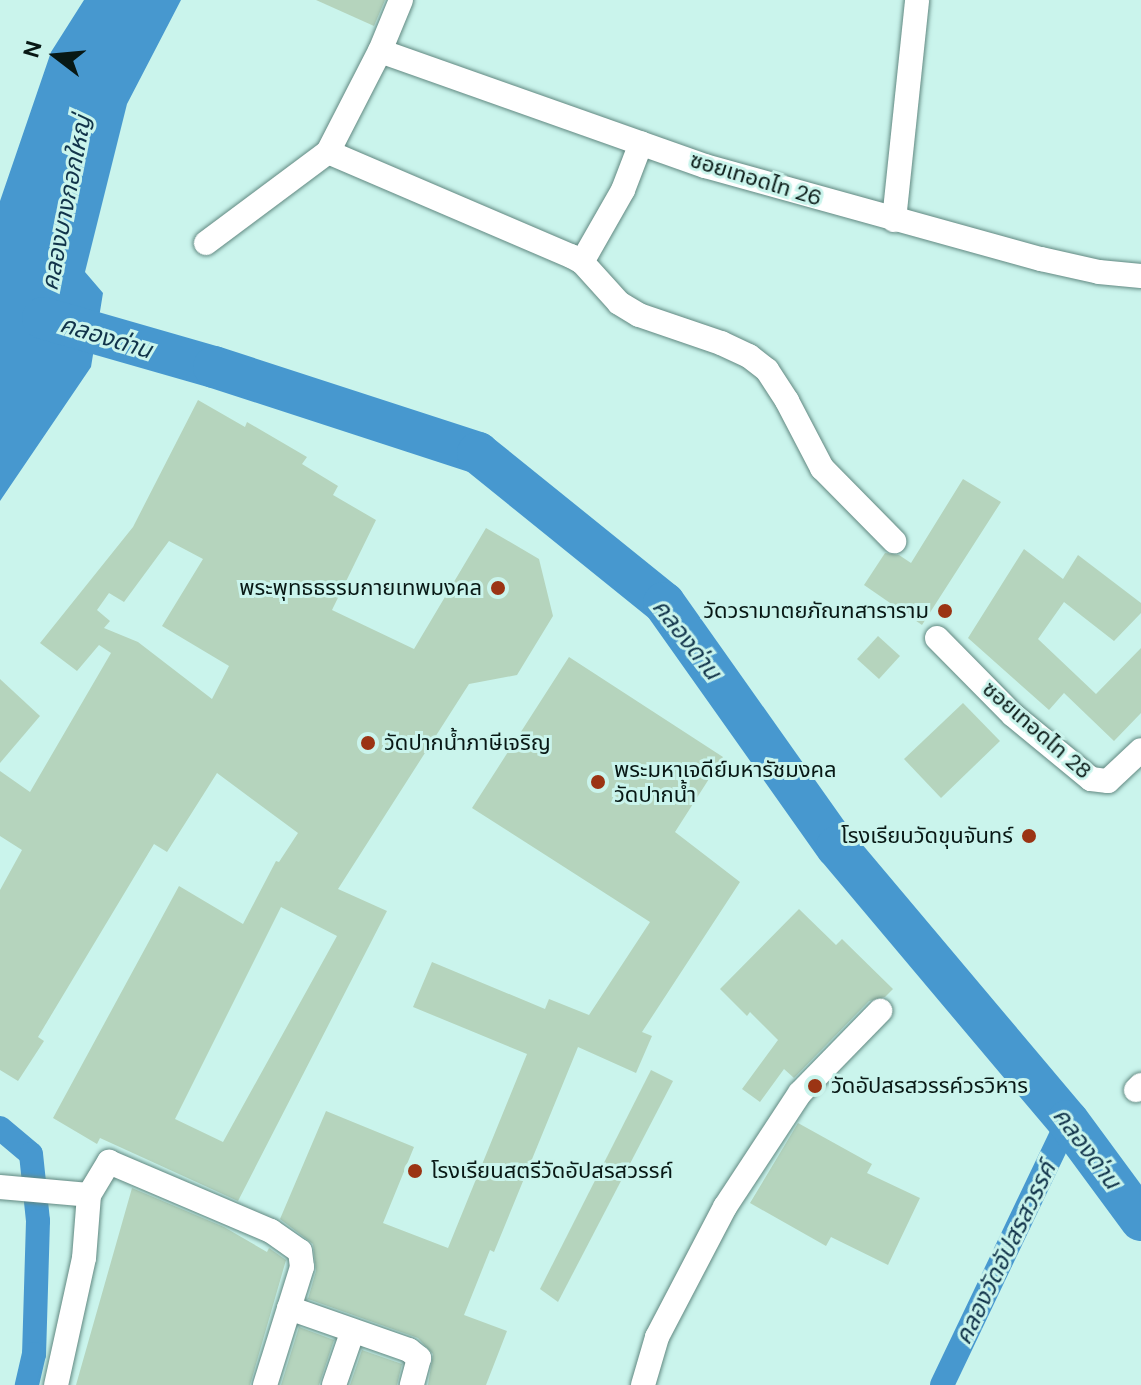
<!DOCTYPE html>
<html>
<head>
<meta charset="utf-8">
<style>
	body { margin:0 }
	#map { position:relative; width:1141px; height:1385px; overflow:hidden; background:#caf4ec; font-family:"DM Sans","Noto Sans Thai",sans-serif }
	div>[style] { position:absolute }
	[style*='--x'] { left:calc(var(--x)*1px); top:calc(var(--y)*1px); width:calc(var(--w)*1px); rotate:calc(var(--a)*1deg) }
	.water>* { inset:0; background:#4798cf }
	.canal>* { height:24px; margin:-12px; padding:0 12px; transform-origin:12px; border-radius:12px; background:#4798cf }
	.river>* { height:42px; margin:-21px; padding:0 21px; transform-origin:21px; border-radius:21px; background:#4798cf }
	.building>* { inset:0; background:#b5d4bd }
	.roads { filter:drop-shadow(0 0 2px #618881) drop-shadow(0 0 2px #618881) }
	.minor>* { height:24px; margin:-12px; padding:0 12px; transform-origin:12px; border-radius:12px; background:#fff }
	.dots>* { width:22px; height:22px; translate:-50% -50%; box-sizing:border-box; border:4px solid #caf4ec; border-radius:50% }
	span { translate:-50% -50%; white-space:nowrap; text-align:center; line-height:1.15; -webkit-text-stroke:6px #caf4ec; paint-order:stroke }
	.street-label { font-size:22px; color:#081815 }
	.poi-label { font-size:22px; color:#081815 }
	.right { translate:-100% -50%; text-align:right }
	.left { translate:0 -50%; text-align:left }
	.water-label { font-size:24px; color:#11334a; font-style:italic }
	.north { position:absolute; left:16px; top:16px; width:80px; height:80px; -webkit-text-stroke:6px #caf4ec; paint-order:stroke; rotate:286deg; font-size:22px; font-weight:700; line-height:32px; text-align:center; color:#081815 }
	.north::after { content:''; display:block; margin:auto; width:28px; height:36px; background:#081815; clip-path:polygon(50% 0,100% 100%,50% 72%,0 100%) }
</style>
</head>
<body>
<div id="map">
	<div class="water">
		<i style="clip-path:polygon(84px 0,181px 0,127px 104px,85px 272px,103px 293px,91px 367px,0 501px,0 201px,51px 52px)"></i>
	</div>
	<div class="canal">
		<i style="--x:0;--y:1128;--w:40;--a:40"></i>
		<i style="--x:31;--y:1154;--w:67;--a:84"></i>
		<i style="--x:38;--y:1221;--w:133;--a:91.7"></i>
		<i style="--x:34;--y:1354;--w:32;--a:103"></i>
		<i style="--x:942;--y:1385;--w:293;--a:-64.5"></i>
	</div>
	<div class="river">
		<i style="--x:43;--y:318;--w:178;--a:16"></i>
		<i style="--x:214;--y:367;--w:278;--a:18"></i>
		<i style="--x:478;--y:453;--w:239;--a:38.9"></i>
		<i style="--x:664;--y:603;--w:299;--a:54.7"></i>
		<i style="--x:837;--y:847;--w:358;--a:49.9"></i>
		<i style="--x:1068;--y:1121;--w:123;--a:53.6"></i>
	</div>
	<div class="building">
		<i style="clip-path:polygon(316px 0,385px 0,374px 26px)"></i>
		<i style="clip-path:polygon(evenodd,198px 400px,245px 427px,247px 422px,307px 457px,302px 464px,338px 486px,333px 495px,376px 520px,332px 610px,414px 649px,486px 528px,539px 559px,553px 616px,517px 675px,469px 684px,338px 889px,387px 911px,238px 1201px,100px 1138px,97px 1144px,53px 1118px,179px 886px,243px 924px,276px 861px,279px 862px,298px 833px,217px 773px,167px 852px,154px 844px,38px 1037px,44px 1041px,18px 1081px,0 1070px,0 890px,22px 850px,0 836px,0 771px,30px 792px,111px 653px,99px 645px,77px 671px,40px 643px,133px 527px,198px 400px,169px 541px,203px 559px,162px 626px,229px 666px,212px 699px,138px 642px,104px 628px,110px 621px,97px 610px,109px 593px,124px 602px,169px 541px,198px 400px,281px 907px,337px 936px,223px 1142px,175px 1119px,281px 907px)"></i>
		<i style="clip-path:polygon(963px 479px,1001px 502px,922px 625px,864px 585px,885px 553px,899px 555px,911px 563px)"></i>
		<i style="clip-path:polygon(1024px 549px,1063px 579px,1078px 555px,1141px 603px,1141px 613px,1114px 641px,1064px 602px,1038px 639px,1096px 694px,1141px 648px,1141px 713px,1114px 741px,1064px 693px,1049px 710px,968px 638px)"></i>
		<i style="clip-path:polygon(878px 636px,900px 656px,879px 679px,857px 659px)"></i>
		<i style="clip-path:polygon(569px 657px,723px 757px,675px 832px,740px 882px,642px 1032px,652px 1036px,636px 1073px,578px 1047px,494px 1252px,490px 1250px,464px 1315px,507px 1331px,486px 1385px,428px 1385px,433px 1354px,418px 1338px,308px 1299px,316px 1271px,313px 1244px,280px 1219px,326px 1111px,414px 1147px,383px 1223px,448px 1248px,527px 1054px,413px 1007px,432px 962px,545px 1009px,549px 999px,589px 1015px,650px 922px,472px 808px)"></i>
		<i style="clip-path:polygon(0 679px,40px 716px,0 763px)"></i>
		<i style="clip-path:polygon(963px 703px,1000px 741px,941px 798px,904px 759px)"></i>
		<i style="clip-path:polygon(799px 909px,836px 945px,842px 939px,893px 989px,885px 997px,869px 1001px,794px 1078px,784px 1069px,760px 1102px,742px 1089px,778px 1040px,750px 1012px,747px 1016px,720px 989px)"></i>
		<i style="clip-path:polygon(651px 1070px,673px 1081px,558px 1302px,540px 1289px)"></i>
		<i style="clip-path:polygon(798px 1123px,872px 1164px,867px 1173px,920px 1198px,888px 1265px,831px 1237px,826px 1246px,750px 1203px)"></i>
		<i style="clip-path:polygon(132px 1188px,224px 1227px,267px 1252px,269px 1248px,286px 1260px,250px 1385px,76px 1385px)"></i>
		<i style="clip-path:polygon(299px 1327px,334px 1340px,319px 1385px,281px 1385px)"></i>
		<i style="clip-path:polygon(362px 1350px,402px 1364px,397px 1385px,350px 1385px)"></i>
	</div>
	<div class="roads">
		<div class="minor">
			<i style="--x:380;--y:51;--w:345;--a:19.5"></i>
			<i style="--x:705;--y:166;--w:349;--a:15.5"></i>
			<i style="--x:1041;--y:259;--w:59;--a:12.6"></i>
			<i style="--x:1099;--y:272;--w:42;--a:5.4"></i>
			<i style="--x:328;--y:152;--w:264;--a:23.2"></i>
			<i style="--x:571;--y:256;--w:13;--a:29"></i>
			<i style="--x:582;--y:262;--w:55;--a:47.9"></i>
			<i style="--x:619;--y:303;--w:23;--a:31"></i>
			<i style="--x:639;--y:315;--w:87;--a:18.9"></i>
			<i style="--x:721;--y:343;--w:31;--a:25"></i>
			<i style="--x:749;--y:356;--w:23;--a:38"></i>
			<i style="--x:767;--y:370;--w:37;--a:57"></i>
			<i style="--x:787;--y:401;--w:76;--a:62.4"></i>
			<i style="--x:822;--y:468;--w:103;--a:45.4"></i>
			<i style="--x:894;--y:220;--w:221;--a:-84"></i>
			<i style="--x:206;--y:243;--w:152;--a:-36.7"></i>
			<i style="--x:328;--y:152;--w:114;--a:-62.8"></i>
			<i style="--x:380;--y:51;--w:55;--a:-67.6"></i>
			<i style="--x:582;--y:262;--w:83;--a:-60.3"></i>
			<i style="--x:623;--y:190;--w:50;--a:-69"></i>
			<i style="--x:937;--y:638;--w:108;--a:45.4"></i>
			<i style="--x:1013;--y:715;--w:101;--a:39.4"></i>
			<i style="--x:1091;--y:779;--w:17;--a:7"></i>
			<i style="--x:1108;--y:781;--w:45;--a:-43.2"></i>
			<i style="--x:1136;--y:1090;--w:7;--a:-45"></i>
			<i style="--x:0;--y:1187;--w:89;--a:5.1"></i>
			<i style="--x:89;--y:1195;--w:63;--a:94.5"></i>
			<i style="--x:84;--y:1258;--w:130;--a:102.4"></i>
			<i style="--x:89;--y:1195;--w:39;--a:-59"></i>
			<i style="--x:109;--y:1162;--w:176;--a:23.1"></i>
			<i style="--x:271;--y:1231;--w:35;--a:35"></i>
			<i style="--x:300;--y:1251;--w:16;--a:83"></i>
			<i style="--x:302;--y:1267;--w:124;--a:107.4"></i>
			<i style="--x:289;--y:1308;--w:127;--a:19.3"></i>
			<i style="--x:409;--y:1350;--w:13;--a:39"></i>
			<i style="--x:419;--y:1358;--w:28;--a:105"></i>
			<i style="--x:334;--y:1385;--w:55;--a:-70.9"></i>
			<i style="--x:643;--y:1385;--w:50;--a:-73.7"></i>
			<i style="--x:657;--y:1337;--w:147;--a:-62.4"></i>
			<i style="--x:725;--y:1207;--w:136;--a:-56.7"></i>
			<i style="--x:800;--y:1093;--w:115;--a:-45.7"></i>
		</div>
	</div>
	<div class="dots">
		<i style="left:498px;top:588px;background:#9b3414"></i>
		<i style="left:945px;top:611px;background:#9b3414"></i>
		<i style="left:368px;top:743px;background:#9b3414"></i>
		<i style="left:598px;top:782px;background:#9b3414"></i>
		<i style="left:1029px;top:836px;background:#9b3414"></i>
		<i style="left:815px;top:1086px;background:#9b3414"></i>
		<i style="left:415px;top:1171px;background:#9b3414"></i>
	</div>
	<div class="street-label">
		<span style="left:756px;top:179px;rotate:17deg">ซอยเทอดไท 26</span>
		<span style="left:1037px;top:730px;rotate:41deg">ซอยเทอดไท 28</span>
	</div>
	<div class="poi-label">
		<span class="right" style="left:482px;top:588px">พระพุทธธรรมกายเทพมงคล</span>
		<span class="right" style="left:929px;top:611px">วัดวรามาตยภัณฑสาราราม</span>
		<span class="left" style="left:384px;top:743px">วัดปากน้ำภาษีเจริญ</span>
		<span class="left" style="left:614px;top:782px">พระมหาเจดีย์มหารัชมงคล<br>วัดปากน้ำ</span>
		<span class="right" style="left:1013px;top:836px">โรงเรียนวัดขุนจันทร์</span>
		<span class="left" style="left:831px;top:1086px">วัดอัปสรสวรรค์วรวิหาร</span>
		<span class="left" style="left:431px;top:1171px">โรงเรียนสตรีวัดอัปสรสวรรค์</span>
	</div>
	<div class="water-label">
		<span style="left:66px;top:203px;rotate:-79deg">คลองบางกอกใหญ่</span>
		<span style="left:106px;top:337px;rotate:17deg">คลองด่าน</span>
		<span style="left:687px;top:639px;rotate:52deg">คลองด่าน</span>
		<span style="left:1087px;top:1148px;rotate:53deg">คลองด่าน</span>
		<span style="left:1005px;top:1253px;rotate:-64deg">คลองวัดอัปสรสวรรค์</span>
	</div>
	<div class="north">N</div>
</div>
</body>
</html>
